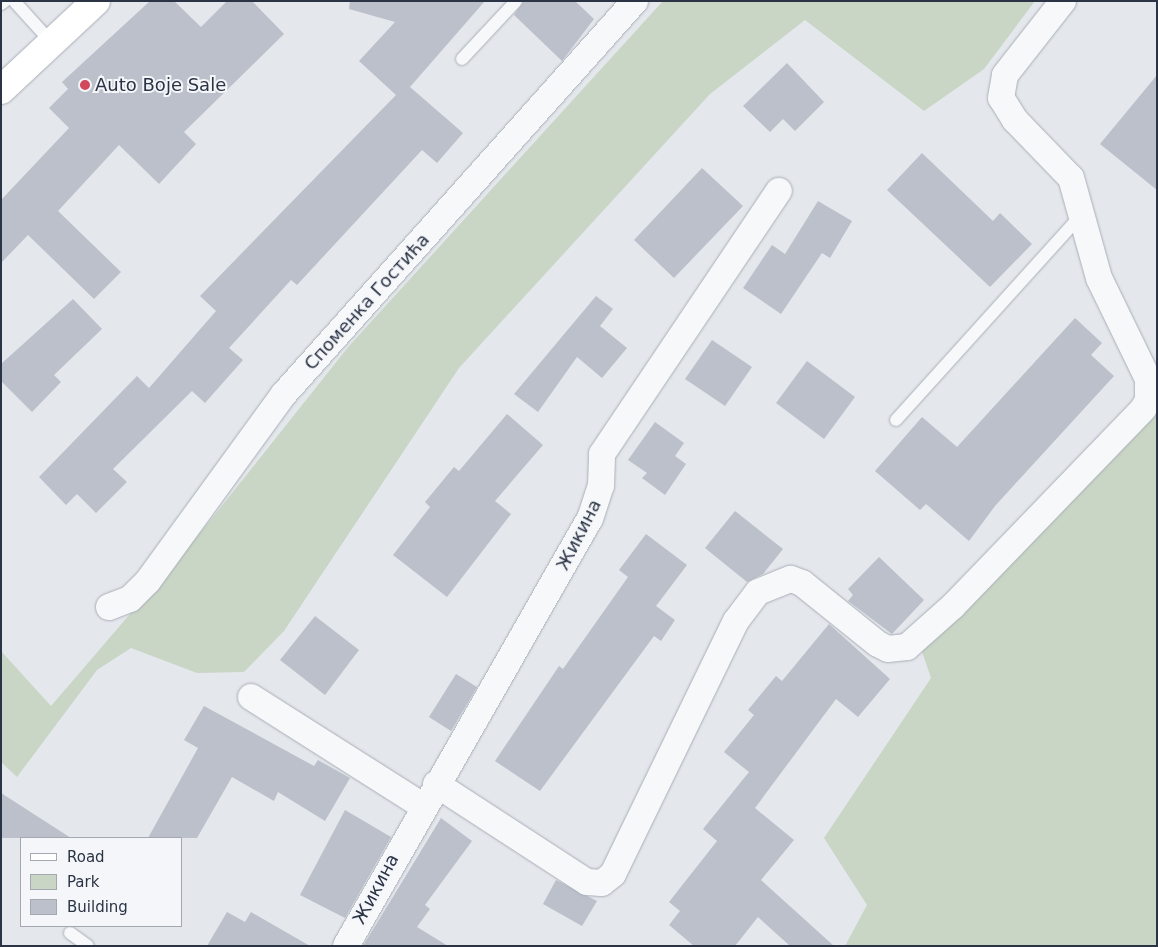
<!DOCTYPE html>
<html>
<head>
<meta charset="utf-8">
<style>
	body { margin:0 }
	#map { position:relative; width:1158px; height:947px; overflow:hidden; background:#e4e7ec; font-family:"DejaVu Sans",sans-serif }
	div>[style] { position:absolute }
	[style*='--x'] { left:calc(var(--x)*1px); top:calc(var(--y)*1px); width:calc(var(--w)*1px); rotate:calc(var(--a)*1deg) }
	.green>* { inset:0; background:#c9d6c5 }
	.building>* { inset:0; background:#bbc0ca }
	.roads { filter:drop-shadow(0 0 1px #a9aeb7) drop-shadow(0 0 1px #a9aeb7) }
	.lane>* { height:12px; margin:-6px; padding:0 6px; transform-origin:6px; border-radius:6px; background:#f7f8fa }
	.street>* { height:26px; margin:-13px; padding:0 13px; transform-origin:13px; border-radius:13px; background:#f7f8fa }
	.secondary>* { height:28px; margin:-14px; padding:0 14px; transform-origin:14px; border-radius:14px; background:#fff }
	.dots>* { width:14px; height:14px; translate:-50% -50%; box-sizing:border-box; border:2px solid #f4f6f9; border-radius:50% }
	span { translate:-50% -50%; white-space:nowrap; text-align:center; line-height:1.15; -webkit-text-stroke:4px #f4f6f9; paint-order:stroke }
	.poi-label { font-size:18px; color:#2b3445 }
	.left { translate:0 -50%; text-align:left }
	.street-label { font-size:18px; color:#2b3445 }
	.frame { position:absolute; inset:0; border:2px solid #2b3445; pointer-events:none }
	.legend { position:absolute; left:20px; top:837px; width:162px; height:90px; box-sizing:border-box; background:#f4f6f9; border:1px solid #a4a8b1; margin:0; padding:6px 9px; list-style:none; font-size:15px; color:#2b3445 }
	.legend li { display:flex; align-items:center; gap:10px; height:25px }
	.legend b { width:25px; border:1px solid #a4a8b1 }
</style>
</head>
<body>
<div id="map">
	<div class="green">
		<i style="clip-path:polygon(663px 1px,1035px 1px,984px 69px,924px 111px,805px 20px,710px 94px,459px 368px,284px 631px,244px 672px,197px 673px,131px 648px,97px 670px,17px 777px,1px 762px,1px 651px,51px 706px,209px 522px,349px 346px)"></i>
		<i style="clip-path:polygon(1157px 397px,1157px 946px,845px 946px,867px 905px,824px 838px,931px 678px,918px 640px)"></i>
	</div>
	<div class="building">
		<i style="clip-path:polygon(150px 1px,174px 1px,201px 27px,227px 1px,252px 1px,284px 34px,184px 132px,196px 144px,159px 184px,119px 145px,58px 211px,121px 272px,94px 299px,28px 235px,1px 263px,1px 200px,69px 128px,49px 108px,68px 89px,62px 82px)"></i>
		<i style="clip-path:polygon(350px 1px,485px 1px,410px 87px,463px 133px,437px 163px,422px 150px,297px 285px,291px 280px,229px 348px,243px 360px,205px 403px,192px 391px,113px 469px,127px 482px,96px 513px,77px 494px,66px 505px,39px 477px,137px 376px,149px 388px,216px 311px,200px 296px,396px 95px,359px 61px,395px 22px,349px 9px)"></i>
		<i style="clip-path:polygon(524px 1px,575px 1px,594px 19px,562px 61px,514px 15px)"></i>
		<i style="clip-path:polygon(787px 63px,824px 102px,795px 131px,783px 119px,770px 132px,743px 106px)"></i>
		<i style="clip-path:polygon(1157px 75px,1157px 190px,1100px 144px)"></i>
		<i style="clip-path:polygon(922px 153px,993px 221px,1000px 213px,1032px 244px,990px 287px,887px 190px)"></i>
		<i style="clip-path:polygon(702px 168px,743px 206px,674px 278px,634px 240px)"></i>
		<i style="clip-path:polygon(818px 201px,852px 221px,830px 258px,822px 253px,781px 314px,743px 288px,772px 245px,785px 254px)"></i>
		<i style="clip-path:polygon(596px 296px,613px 309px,600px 326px,627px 348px,602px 378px,577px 357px,538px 412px,514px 394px)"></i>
		<i style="clip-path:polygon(73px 299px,102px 329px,54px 375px,61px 382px,32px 412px,1px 381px,1px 364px)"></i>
		<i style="clip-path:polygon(1075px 318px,1102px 343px,1091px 355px,1114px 376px,995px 506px,969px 541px,926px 504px,920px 510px,875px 471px,922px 417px,957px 447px)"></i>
		<i style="clip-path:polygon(712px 340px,752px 367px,725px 406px,685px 379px)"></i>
		<i style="clip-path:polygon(807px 361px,855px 397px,824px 439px,776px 403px)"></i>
		<i style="clip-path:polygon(507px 414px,543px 445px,495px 501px,511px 514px,447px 597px,393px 555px,430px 507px,425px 502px,454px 467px,459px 471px)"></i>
		<i style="clip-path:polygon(655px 422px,684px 443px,675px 456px,686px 464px,665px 495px,642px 478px,647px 473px,628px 460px)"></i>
		<i style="clip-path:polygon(735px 511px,783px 549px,763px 574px,747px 582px,705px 548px)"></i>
		<i style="clip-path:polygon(646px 534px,687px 565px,656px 606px,675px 620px,661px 641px,654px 636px,540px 791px,495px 761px,559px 666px,563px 669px,628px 577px,619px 570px)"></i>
		<i style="clip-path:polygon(879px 557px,924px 600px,892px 634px,848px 601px,853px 595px,848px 589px)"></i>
		<i style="clip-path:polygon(315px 616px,359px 650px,325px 695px,280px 660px)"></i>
		<i style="clip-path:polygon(829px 624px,890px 679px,858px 717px,836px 699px,755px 808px,794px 840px,761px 880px,834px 946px,790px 946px,758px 917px,735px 946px,694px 946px,669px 925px,680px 911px,669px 902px,717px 841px,703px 829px,749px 772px,724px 752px,754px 715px,748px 710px,776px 676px,782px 681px)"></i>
		<i style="clip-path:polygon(456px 674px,477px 687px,451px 731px,429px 717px)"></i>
		<i style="clip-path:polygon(204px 706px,314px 766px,318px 760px,350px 778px,325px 821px,278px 792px,274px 801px,232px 777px,197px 838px,148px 838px,198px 748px,184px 740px)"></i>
		<i style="clip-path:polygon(1px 793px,71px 838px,1px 838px)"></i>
		<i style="clip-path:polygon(345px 810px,391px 837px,345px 918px,300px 895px)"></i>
		<i style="clip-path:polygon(441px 818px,472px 841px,425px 905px,430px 909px,417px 927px,448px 946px,363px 946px)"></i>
		<i style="clip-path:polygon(556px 880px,597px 901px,582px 926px,543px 904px)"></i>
		<i style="clip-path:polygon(227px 912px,245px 922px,251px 912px,310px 946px,207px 946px)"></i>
	</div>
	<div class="roads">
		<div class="lane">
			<i style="--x:14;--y:1;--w:58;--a:47.8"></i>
			<i style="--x:1;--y:4;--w:5;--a:-37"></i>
			<i style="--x:462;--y:59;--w:79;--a:-47"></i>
			<i style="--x:896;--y:420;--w:278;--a:-47.9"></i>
			<i style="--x:70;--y:933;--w:22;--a:36"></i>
		</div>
		<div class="street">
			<i style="--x:109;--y:607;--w:22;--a:-21"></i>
			<i style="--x:130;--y:599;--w:25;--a:-45"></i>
			<i style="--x:148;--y:581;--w:231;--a:-54"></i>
			<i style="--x:284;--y:394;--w:527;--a:-48.23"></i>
			<i style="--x:251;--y:697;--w:204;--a:32.4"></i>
			<i style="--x:436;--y:784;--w:180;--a:33"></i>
			<i style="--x:587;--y:882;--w:15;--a:4"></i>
			<i style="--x:602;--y:883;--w:14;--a:-39"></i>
			<i style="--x:613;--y:874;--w:281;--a:-64.1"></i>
			<i style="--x:736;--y:621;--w:36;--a:-53"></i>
			<i style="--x:758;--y:592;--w:35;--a:-22"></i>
			<i style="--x:791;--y:579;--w:12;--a:20"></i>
			<i style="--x:802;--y:583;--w:97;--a:38.8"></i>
			<i style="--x:878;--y:644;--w:11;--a:27"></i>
			<i style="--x:888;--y:649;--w:19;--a:-6"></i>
			<i style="--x:907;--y:647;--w:62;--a:-41.7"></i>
			<i style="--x:953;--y:606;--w:274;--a:-46"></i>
			<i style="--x:1143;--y:409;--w:10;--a:-61"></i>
			<i style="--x:1148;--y:400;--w:21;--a:-90"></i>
			<i style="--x:1148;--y:379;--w:112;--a:-115.9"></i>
			<i style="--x:1099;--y:278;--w:104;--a:-105.6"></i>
			<i style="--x:1071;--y:178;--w:81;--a:-134"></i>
			<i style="--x:1015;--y:120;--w:26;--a:-122"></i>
			<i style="--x:1001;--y:98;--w:23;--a:-80"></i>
			<i style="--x:1005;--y:75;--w:94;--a:-51.9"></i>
			<i style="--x:346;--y:946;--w:492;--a:-60.3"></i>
			<i style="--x:590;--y:519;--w:35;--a:-72"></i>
			<i style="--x:601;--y:486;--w:32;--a:-88"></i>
			<i style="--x:602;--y:454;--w:317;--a:-56.1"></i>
		</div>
		<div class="secondary">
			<i style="--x:1;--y:90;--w:130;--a:-43.1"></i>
		</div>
	</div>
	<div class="dots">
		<i style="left:85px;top:85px;background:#d1495b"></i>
	</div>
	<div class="poi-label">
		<span class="left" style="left:95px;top:85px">Auto Boje Sale</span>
	</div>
	<div class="street-label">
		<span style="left:367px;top:302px;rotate:-48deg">Споменка Гостића</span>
		<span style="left:579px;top:535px;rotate:-63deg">Жикина</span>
		<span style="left:376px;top:889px;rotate:-62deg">Жикина</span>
	</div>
	<div class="frame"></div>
	<ul class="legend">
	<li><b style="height:6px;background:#fff"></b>Road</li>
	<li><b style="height:14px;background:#c9d6c5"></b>Park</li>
	<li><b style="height:14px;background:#bbc0ca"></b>Building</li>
	</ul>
</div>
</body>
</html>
